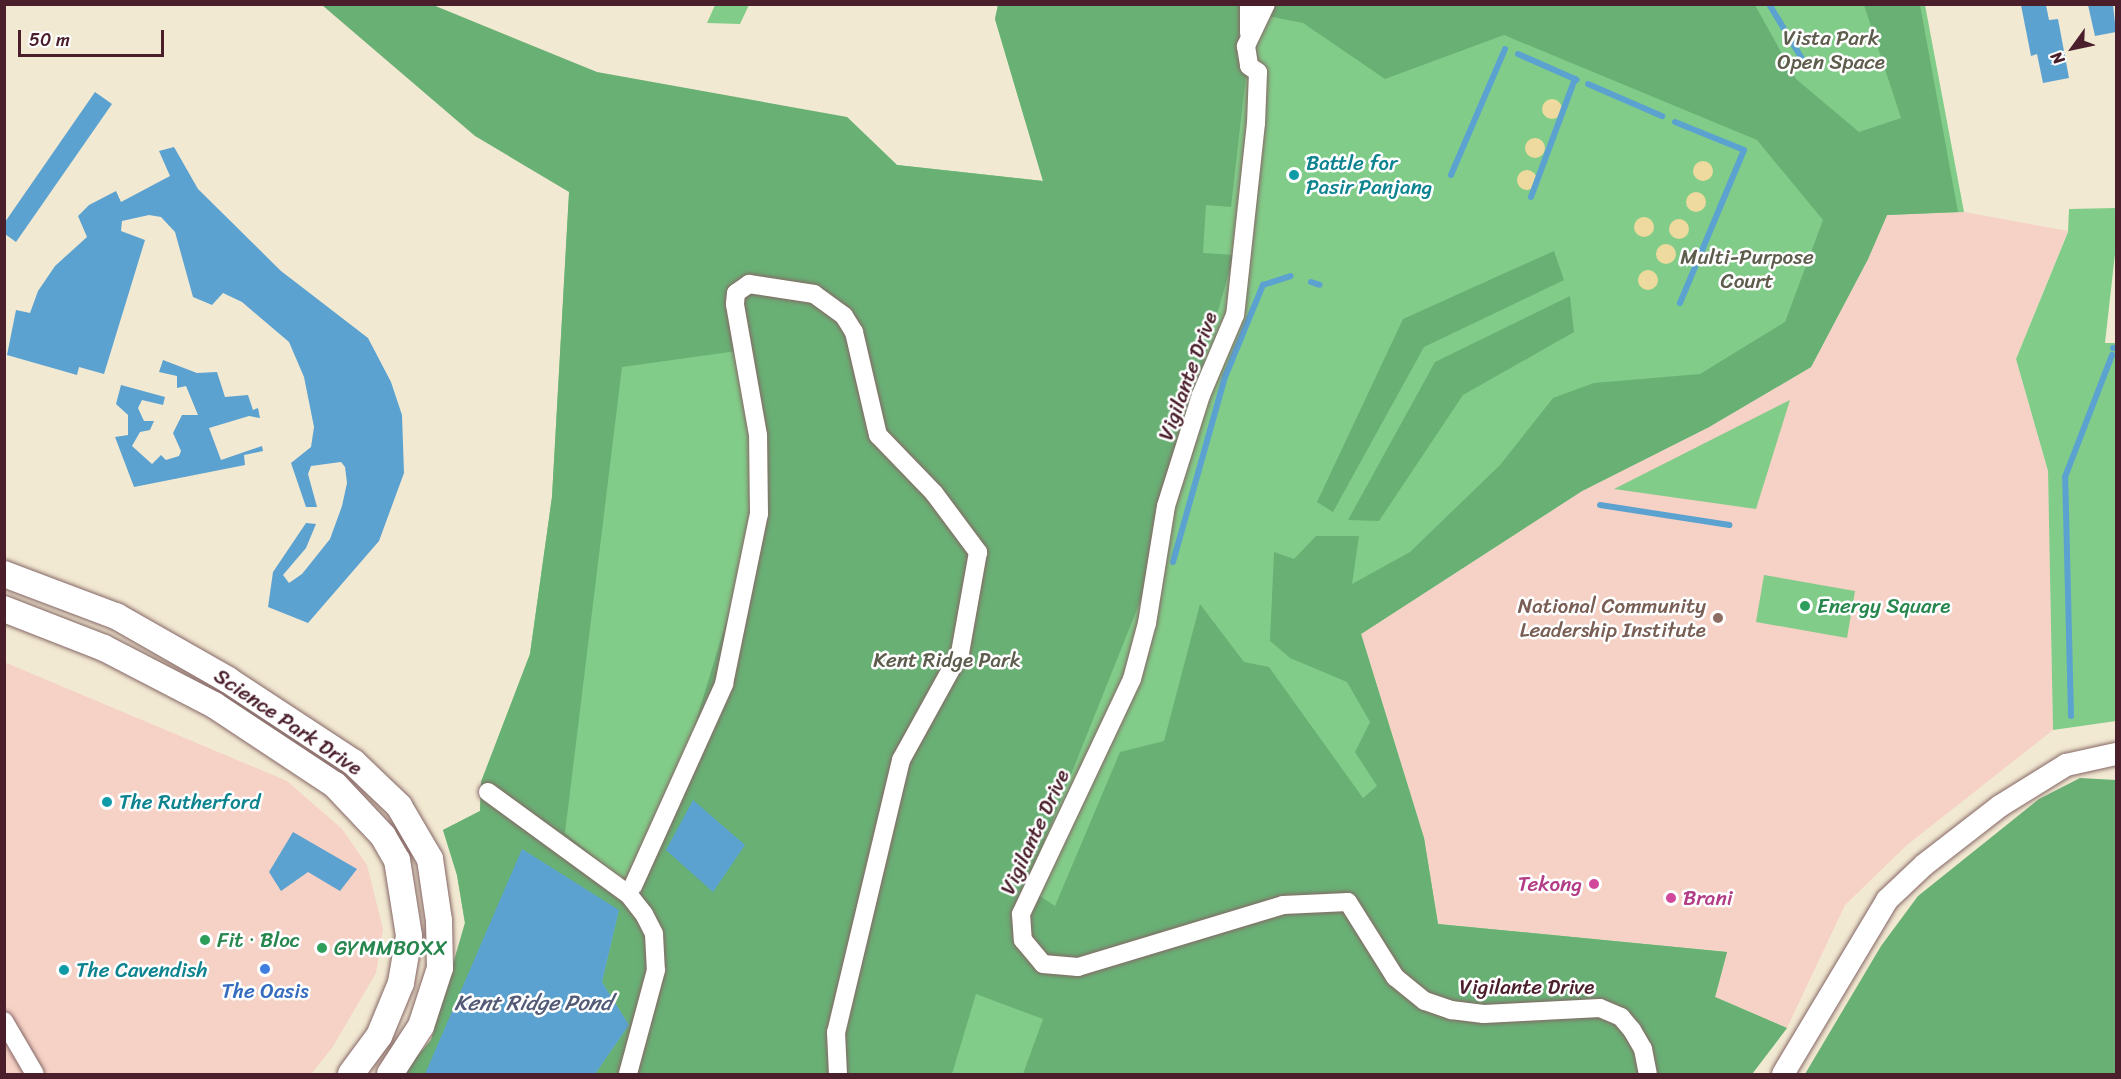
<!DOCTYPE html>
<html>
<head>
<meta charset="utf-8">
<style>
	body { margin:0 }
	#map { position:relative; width:2121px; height:1079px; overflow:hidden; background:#f2e9d2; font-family:Sriracha,sans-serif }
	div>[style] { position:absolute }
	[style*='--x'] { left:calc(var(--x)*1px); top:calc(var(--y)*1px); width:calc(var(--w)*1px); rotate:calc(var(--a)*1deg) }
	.built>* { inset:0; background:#f6d1c5 }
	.green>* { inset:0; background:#82cc89 }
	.forest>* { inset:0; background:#69b075 }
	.sand>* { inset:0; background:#eeda9e }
	.round { border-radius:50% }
	.water>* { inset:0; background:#5ba2d1 }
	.stream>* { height:6px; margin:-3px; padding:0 3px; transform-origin:3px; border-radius:3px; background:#5ba2d1 }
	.roads { filter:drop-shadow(0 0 2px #856665) drop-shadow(0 0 2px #856665) }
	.minor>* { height:18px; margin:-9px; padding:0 9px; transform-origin:9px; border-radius:9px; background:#fff }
	.tertiary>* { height:22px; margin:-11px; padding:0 11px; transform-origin:11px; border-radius:11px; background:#fff }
	.secondary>* { height:26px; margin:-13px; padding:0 13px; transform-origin:13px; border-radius:13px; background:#fff }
	.dots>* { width:16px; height:16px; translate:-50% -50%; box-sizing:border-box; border:3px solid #fff; border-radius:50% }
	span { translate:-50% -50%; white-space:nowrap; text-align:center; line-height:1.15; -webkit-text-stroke:5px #fff; paint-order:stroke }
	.park-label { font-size:21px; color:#5e5c4c }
	.culture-label { font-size:21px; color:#0d838f }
	.left { translate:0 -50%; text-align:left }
	.street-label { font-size:21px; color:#4a1f2b }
	.education-label { font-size:21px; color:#785e54 }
	.right { translate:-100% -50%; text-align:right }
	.leisure-label { font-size:21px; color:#27864d }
	.hotel-label { font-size:21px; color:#b23c85 }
	.shop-label { font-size:21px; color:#366cbe }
	.water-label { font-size:22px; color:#525a76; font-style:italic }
	.frame { position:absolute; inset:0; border:6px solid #4a1f2b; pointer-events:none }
	.north { position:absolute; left:2043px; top:18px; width:60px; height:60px; -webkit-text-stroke:4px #fff; paint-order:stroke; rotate:237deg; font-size:16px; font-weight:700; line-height:24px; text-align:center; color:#4a1f2b }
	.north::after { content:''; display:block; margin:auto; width:21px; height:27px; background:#4a1f2b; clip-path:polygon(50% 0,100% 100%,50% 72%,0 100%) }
	.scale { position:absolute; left:18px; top:30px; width:146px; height:27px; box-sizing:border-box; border:3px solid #4a1f2b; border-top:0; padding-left:8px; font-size:18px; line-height:21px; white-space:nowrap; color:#4a1f2b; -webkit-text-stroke:4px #fff; paint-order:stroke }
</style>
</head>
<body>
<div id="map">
	<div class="built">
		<i style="clip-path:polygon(1964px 212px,2068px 231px,2016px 359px,2048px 471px,2053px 730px,1907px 845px,1845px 905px,1787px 1028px,1715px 997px,1726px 952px,1438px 924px,1424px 838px,1361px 634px,1582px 491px,1709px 427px,1811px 367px,1887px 215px)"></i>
		<i style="clip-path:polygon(4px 662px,287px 781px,342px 829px,367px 865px,383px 929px,376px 973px,332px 1048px,311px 1074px,5px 1074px)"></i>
	</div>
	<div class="green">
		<i style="clip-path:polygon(715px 5px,715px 4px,749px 5px,740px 24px,707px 23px)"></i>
		<i style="clip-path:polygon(998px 5px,1925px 5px,1964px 212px,1887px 215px,1868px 259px,1811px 367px,1709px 427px,1582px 491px,1361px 634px,1424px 838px,1438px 924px,1727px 952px,1715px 997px,1787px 1028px,1752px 1074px,402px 1074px,431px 1040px,465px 923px,457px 875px,443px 830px,480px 811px,481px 782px,530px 654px,552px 497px,569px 195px,847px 117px,897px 165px,1043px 181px,995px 19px)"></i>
		<i style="clip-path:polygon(2116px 208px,2116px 245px,2105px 343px,2116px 343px,2116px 721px,2053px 730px,2048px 471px,2016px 359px,2068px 232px,2069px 209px)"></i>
		<i style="clip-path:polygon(1790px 400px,1756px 509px,1614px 489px)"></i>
		<i style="clip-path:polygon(1764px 575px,1855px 591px,1847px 638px,1756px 622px)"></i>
	</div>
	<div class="forest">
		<i style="clip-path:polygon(evenodd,322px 5px,433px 5px,597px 72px,847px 117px,897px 165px,1043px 181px,995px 19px,998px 5px,1755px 5px,1796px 79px,1859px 132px,1901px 118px,1864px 5px,1920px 5px,1958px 212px,1887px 215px,1868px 259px,1811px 367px,1709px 427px,1582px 491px,1361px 634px,1424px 838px,1438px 924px,1727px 952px,1715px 997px,1787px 1028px,1752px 1074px,1023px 1074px,1043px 1019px,976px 994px,952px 1074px,595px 1074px,629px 1025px,602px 982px,619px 910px,425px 1074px,402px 1074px,431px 1040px,465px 923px,457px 875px,443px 830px,480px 811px,481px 782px,530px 654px,552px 497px,569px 192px,475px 136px,322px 5px,1263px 15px,1303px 23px,1385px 79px,1504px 35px,1757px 140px,1823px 220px,1785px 322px,1700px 374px,1594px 383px,1553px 398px,1500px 465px,1410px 552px,1352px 584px,1359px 536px,1316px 536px,1294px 559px,1274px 552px,1270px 641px,1290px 658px,1347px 682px,1370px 722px,1355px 752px,1377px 786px,1363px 798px,1269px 667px,1244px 662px,1200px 604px,1164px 741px,1120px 752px,1055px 906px,1026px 887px,1150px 577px,1154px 535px,1234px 255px,1203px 253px,1206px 205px,1231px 207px,1246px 75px,1237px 57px,1240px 28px,1263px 15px,322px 5px,744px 350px,759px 514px,682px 767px,624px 881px,565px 833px,622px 367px,744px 350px)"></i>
		<i style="clip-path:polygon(1554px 251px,1564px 280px,1424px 347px,1333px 512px,1317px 502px,1403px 319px)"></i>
		<i style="clip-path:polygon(1570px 296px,1574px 332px,1463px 395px,1379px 521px,1348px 520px,1435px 362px)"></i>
		<i style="clip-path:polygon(2080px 778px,2116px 780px,2116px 1074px,1805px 1074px,1881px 946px,1918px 896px,2039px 799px)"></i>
	</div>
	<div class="sand">
		<i class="round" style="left:1542px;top:99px;width:20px;height:20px"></i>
		<i class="round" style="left:1525px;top:138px;width:20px;height:20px"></i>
		<i class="round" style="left:1693px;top:161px;width:20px;height:20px"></i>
		<i class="round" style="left:1517px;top:170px;width:20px;height:20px"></i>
		<i class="round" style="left:1686px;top:192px;width:20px;height:20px"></i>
		<i class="round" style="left:1634px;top:217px;width:20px;height:20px"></i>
		<i class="round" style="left:1669px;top:219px;width:20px;height:20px"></i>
		<i class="round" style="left:1656px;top:244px;width:20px;height:20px"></i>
		<i class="round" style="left:1638px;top:270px;width:20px;height:20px"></i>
	</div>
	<div class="water">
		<i style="clip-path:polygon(2021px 5px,2046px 5px,2049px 20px,2058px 19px,2069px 78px,2043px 83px,2037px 54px,2031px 56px)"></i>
		<i style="clip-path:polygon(2088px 5px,2113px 5px,2116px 32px,2095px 36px)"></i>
		<i style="clip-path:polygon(95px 92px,112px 104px,16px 242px,5px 234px,5px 222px)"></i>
		<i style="clip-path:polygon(174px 147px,198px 189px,281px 271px,368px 338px,391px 382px,402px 415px,404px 473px,379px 541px,308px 623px,268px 607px,273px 572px,306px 523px,316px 524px,306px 548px,283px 575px,289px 583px,302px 574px,330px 539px,342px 506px,347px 483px,345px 467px,341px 462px,311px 466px,308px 474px,317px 507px,306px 507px,291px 463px,311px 447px,314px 427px,304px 377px,289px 342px,242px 302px,223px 293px,212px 305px,193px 297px,175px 232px,161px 217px,149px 215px,122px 221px,121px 231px,145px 240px,104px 374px,79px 367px,77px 375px,7px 355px,16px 310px,30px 313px,38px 291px,55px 266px,87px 237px,78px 216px,89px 205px,116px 191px,121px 202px,170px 176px,159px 151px)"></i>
		<i style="clip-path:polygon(163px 360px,197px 373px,217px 372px,225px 397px,248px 395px,253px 410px,258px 408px,260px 418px,249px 416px,209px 428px,221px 460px,262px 446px,263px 451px,244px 455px,245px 465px,134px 487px,115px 437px,128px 435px,128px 415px,116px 404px,121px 385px,165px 397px,163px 405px,142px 400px,138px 408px,144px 421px,154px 421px,150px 430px,140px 432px,132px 446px,152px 464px,161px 455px,166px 460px,179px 456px,181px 451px,173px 433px,182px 415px,198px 415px,186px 386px,177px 388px,177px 376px,159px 372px)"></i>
		<i style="clip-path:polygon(693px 800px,745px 845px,713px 892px,666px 850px)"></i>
		<i style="clip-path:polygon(293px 832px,357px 869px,340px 891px,308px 872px,281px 891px,269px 872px)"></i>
		<i style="clip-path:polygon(522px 849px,619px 910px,602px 982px,629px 1025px,595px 1074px,425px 1074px)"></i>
	</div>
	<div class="stream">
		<i style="--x:1769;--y:4;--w:68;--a:58.9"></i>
		<i style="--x:1518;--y:54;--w:64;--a:23.8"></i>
		<i style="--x:1588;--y:84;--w:81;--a:23.4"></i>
		<i style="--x:1675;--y:122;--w:74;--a:22.1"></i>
		<i style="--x:1744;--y:150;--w:166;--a:112.7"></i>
		<i style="--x:1451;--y:175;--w:137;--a:-66.8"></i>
		<i style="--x:1531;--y:197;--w:126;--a:-69.6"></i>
		<i style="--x:1311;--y:282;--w:9;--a:18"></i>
		<i style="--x:2113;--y:348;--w:3;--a:0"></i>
		<i style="--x:1600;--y:505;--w:131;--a:8.8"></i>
		<i style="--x:1173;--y:562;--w:192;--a:-74.3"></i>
		<i style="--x:1225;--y:377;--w:100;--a:-67.6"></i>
		<i style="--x:1263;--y:285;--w:29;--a:-18"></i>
		<i style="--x:2071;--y:716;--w:239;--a:-91.4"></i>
		<i style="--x:2065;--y:477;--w:131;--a:-68.9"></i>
	</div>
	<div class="roads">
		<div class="minor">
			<i style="--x:1266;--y:4;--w:47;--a:115.5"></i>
			<i style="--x:1246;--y:46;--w:20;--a:81"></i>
			<i style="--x:1249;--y:66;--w:11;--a:34"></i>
			<i style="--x:1258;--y:72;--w:51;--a:92.2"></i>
			<i style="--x:1256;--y:123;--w:193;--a:96.2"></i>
			<i style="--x:1235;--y:315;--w:87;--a:113"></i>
			<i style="--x:1201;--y:395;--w:116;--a:107.5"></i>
			<i style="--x:1166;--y:506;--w:119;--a:99.2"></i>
			<i style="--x:1147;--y:623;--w:58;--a:105"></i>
			<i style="--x:1132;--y:679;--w:260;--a:115.3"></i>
			<i style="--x:1021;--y:914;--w:26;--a:86"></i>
			<i style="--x:1023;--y:940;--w:31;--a:50"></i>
			<i style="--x:1043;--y:964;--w:35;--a:5"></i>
			<i style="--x:1078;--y:967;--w:214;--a:-16.8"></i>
			<i style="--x:1283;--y:905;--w:65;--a:-2.6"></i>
			<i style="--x:1348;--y:902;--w:89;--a:57.9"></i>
			<i style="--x:1395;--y:977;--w:38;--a:39"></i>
			<i style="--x:1425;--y:1001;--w:28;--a:19"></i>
			<i style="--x:1451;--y:1010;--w:33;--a:7"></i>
			<i style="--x:1484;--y:1014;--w:116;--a:-3"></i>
			<i style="--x:1600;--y:1008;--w:23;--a:23"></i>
			<i style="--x:1621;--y:1017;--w:17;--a:50"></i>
			<i style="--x:1632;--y:1030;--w:22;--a:60"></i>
			<i style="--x:1643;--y:1049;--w:25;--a:79"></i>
			<i style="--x:1249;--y:33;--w:29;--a:-90"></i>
			<i style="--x:488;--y:792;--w:175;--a:36.1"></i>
			<i style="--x:629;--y:895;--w:24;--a:52"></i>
			<i style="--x:644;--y:914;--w:22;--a:63"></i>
			<i style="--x:654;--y:934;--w:36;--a:87"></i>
			<i style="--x:656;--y:970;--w:108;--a:105.1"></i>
			<i style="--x:633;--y:886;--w:222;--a:-65.7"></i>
			<i style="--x:724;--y:684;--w:174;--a:-78.4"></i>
			<i style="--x:759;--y:514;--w:79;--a:-90.7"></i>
			<i style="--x:758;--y:435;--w:133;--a:-100"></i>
			<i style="--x:735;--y:304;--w:11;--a:-85"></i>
			<i style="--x:736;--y:293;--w:16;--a:-35"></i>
			<i style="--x:749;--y:284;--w:66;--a:8.7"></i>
			<i style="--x:814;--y:294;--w:37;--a:36"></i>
			<i style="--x:844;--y:316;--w:19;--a:58"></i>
			<i style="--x:854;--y:332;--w:106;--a:76.9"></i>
			<i style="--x:878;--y:435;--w:81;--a:46"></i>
			<i style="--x:934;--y:493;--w:74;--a:53.3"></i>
			<i style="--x:978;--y:552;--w:103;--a:100.1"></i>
			<i style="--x:960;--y:653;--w:122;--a:118.9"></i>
			<i style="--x:901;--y:760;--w:280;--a:103.4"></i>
			<i style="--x:836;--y:1032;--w:42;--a:87.3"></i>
			<i style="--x:4;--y:1021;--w:61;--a:59.7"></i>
		</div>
		<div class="tertiary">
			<i style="--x:1783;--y:1074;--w:203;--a:-59.1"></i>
			<i style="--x:1887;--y:900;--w:51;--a:-43.4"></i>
			<i style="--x:1924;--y:865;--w:96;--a:-37.8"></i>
			<i style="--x:2000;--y:806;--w:78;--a:-31.8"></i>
			<i style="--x:2066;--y:765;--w:51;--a:-12.4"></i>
		</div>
		<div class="secondary">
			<i style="--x:4;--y:574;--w:120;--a:20.6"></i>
			<i style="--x:116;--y:616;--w:129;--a:29.7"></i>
			<i style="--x:228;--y:680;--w:149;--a:33.3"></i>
			<i style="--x:353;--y:762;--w:64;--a:43.7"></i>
			<i style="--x:399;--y:806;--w:61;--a:59.7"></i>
			<i style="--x:430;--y:859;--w:63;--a:81.7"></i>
			<i style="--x:439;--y:921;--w:47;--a:88.8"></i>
			<i style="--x:440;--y:968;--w:61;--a:108.1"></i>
			<i style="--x:421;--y:1026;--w:57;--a:122.9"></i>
			<i style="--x:4;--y:609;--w:107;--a:21.3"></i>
			<i style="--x:104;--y:648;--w:124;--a:27.4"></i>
			<i style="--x:214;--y:705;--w:145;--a:33.5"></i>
			<i style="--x:335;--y:785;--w:70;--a:46.7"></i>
			<i style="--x:383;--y:836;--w:28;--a:60"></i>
			<i style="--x:397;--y:860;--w:77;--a:81"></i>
			<i style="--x:409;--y:936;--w:48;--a:99.7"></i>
			<i style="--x:401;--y:983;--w:57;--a:112.5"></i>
			<i style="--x:379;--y:1036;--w:47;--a:126.4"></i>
		</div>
	</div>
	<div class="dots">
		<i style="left:1294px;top:175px;background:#0f9aa8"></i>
		<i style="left:1805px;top:606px;background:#2e9e5b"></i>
		<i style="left:1718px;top:618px;background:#8d6e63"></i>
		<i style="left:107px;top:802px;background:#0f9aa8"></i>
		<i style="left:1594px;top:884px;background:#d1479c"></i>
		<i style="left:1671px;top:898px;background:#d1479c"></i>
		<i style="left:205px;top:940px;background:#2e9e5b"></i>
		<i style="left:322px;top:948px;background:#2e9e5b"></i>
		<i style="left:265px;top:969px;background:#3f7fe0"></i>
		<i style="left:64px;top:970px;background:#0f9aa8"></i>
	</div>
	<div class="park-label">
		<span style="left:1831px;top:50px">Vista Park<br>Open Space</span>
		<span style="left:1747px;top:269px">Multi-Purpose<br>Court</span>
		<span style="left:947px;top:660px">Kent Ridge Park</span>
	</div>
	<div class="culture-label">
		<span class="left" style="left:1306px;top:175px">Battle for<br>Pasir Panjang</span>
		<span class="left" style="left:119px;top:802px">The Rutherford</span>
		<span class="left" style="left:76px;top:970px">The Cavendish</span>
	</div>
	<div class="street-label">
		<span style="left:1188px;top:376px;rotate:-70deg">Vigilante Drive</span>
		<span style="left:288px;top:722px;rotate:34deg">Science Park Drive</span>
		<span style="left:1035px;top:832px;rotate:-65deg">Vigilante Drive</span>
		<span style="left:1527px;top:987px">Vigilante Drive</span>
	</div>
	<div class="education-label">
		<span class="right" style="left:1706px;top:618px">National Community<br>Leadership Institute</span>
	</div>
	<div class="leisure-label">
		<span class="left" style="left:1817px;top:606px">Energy Square</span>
		<span class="left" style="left:217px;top:940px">Fit · Bloc</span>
		<span class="left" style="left:334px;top:948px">GYMMBOXX</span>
	</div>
	<div class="hotel-label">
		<span class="right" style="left:1582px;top:884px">Tekong</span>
		<span class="left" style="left:1683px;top:898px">Brani</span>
	</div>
	<div class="shop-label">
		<span style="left:265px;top:991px">The Oasis</span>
	</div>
	<div class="water-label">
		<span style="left:533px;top:1003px">Kent Ridge Pond</span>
	</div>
	<div class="frame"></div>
	<div class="north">N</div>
	<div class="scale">50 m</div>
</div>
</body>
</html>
